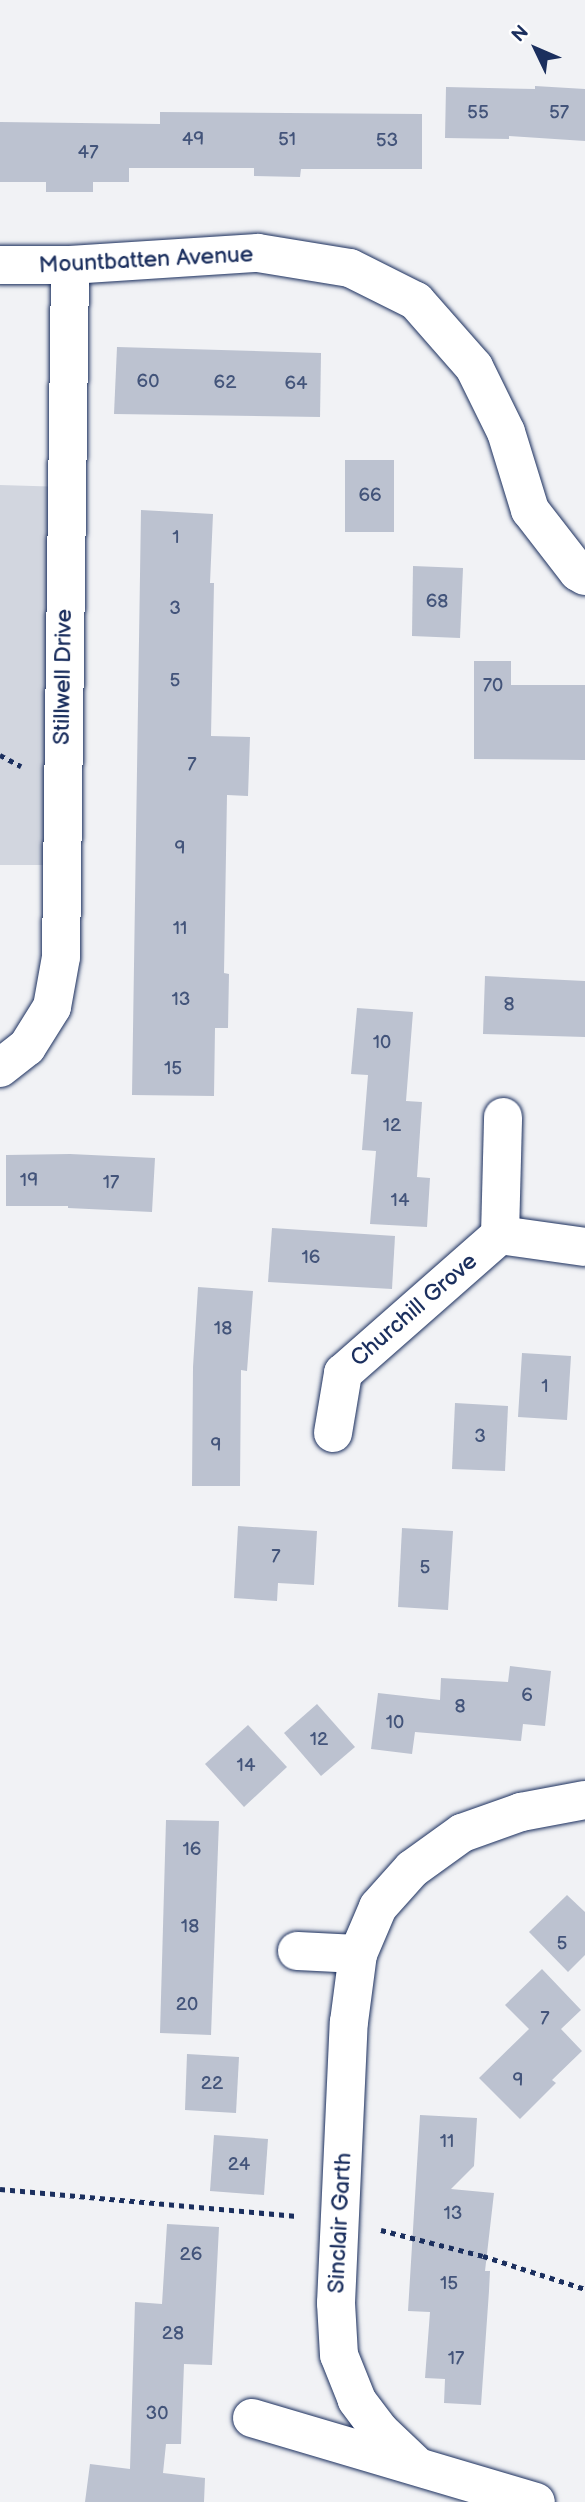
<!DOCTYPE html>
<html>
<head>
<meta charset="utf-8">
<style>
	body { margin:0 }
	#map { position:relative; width:585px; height:2502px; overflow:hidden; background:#f1f2f5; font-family:"Balsamiq Sans",sans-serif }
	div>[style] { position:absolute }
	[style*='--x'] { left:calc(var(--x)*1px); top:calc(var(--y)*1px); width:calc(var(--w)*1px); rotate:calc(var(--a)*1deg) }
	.green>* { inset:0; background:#d2d6df }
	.building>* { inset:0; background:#bcc2d0 }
	.path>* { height:4.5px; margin-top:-2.25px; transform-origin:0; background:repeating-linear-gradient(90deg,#1b2f5e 0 5px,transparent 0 10px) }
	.roads { filter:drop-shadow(0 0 2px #1b2f5e) drop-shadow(0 0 2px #1b2f5e) }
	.minor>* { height:38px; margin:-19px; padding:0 19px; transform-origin:19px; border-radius:19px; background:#fff }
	span { translate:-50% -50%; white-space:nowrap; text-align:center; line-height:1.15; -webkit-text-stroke:6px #fff; paint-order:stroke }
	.number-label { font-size:19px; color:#43547a }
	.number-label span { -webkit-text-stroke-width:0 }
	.street-label { font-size:23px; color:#1b2f5e }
	.north { position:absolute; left:501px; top:14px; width:70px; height:70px; -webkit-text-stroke:5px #fff; paint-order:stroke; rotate:314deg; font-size:19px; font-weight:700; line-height:28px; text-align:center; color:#1b2f5e }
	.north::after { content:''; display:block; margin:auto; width:24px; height:32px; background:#1b2f5e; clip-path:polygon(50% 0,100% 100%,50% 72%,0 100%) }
</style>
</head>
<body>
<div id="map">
	<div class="green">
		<i style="clip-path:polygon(0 485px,66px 487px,60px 865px,0 865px)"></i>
	</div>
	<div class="building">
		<i style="clip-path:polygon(535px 86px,585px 89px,585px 141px,509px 136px,509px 139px,445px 138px,446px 87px,535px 89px)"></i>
		<i style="clip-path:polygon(160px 112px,422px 114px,422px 169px,301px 169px,300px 177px,254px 176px,254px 168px,129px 168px,129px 182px,93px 182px,93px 192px,46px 192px,46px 182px,0 182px,0 122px,160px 124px)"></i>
		<i style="clip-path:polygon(117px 347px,321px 353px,320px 417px,114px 414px)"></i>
		<i style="clip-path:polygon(345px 460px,394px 460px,394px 532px,345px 532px)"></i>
		<i style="clip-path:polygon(141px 510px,213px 514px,210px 583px,214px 583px,211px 736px,250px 737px,248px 796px,227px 795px,224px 973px,229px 974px,228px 1028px,215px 1028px,214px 1096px,132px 1095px)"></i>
		<i style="clip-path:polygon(413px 566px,463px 568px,460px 638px,412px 636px)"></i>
		<i style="clip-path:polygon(474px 661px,511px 661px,511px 685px,585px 685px,585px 760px,474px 759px)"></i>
		<i style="clip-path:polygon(485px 976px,585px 981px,585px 1037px,483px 1034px)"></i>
		<i style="clip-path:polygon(357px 1008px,413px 1012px,406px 1101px,422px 1102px,417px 1177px,430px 1178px,427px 1227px,370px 1224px,376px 1151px,362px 1150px,368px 1075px,351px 1074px)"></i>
		<i style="clip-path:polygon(70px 1154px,155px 1158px,152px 1212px,68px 1208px,68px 1206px,6px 1206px,6px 1155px)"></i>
		<i style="clip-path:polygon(272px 1228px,395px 1236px,392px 1289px,268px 1282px)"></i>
		<i style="clip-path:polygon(198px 1287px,253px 1291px,247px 1371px,241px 1370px,240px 1486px,192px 1486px,193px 1367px)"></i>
		<i style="clip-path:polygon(522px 1353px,571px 1356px,567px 1420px,518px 1417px)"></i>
		<i style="clip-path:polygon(455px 1403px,508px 1406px,505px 1471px,452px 1469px)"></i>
		<i style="clip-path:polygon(238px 1526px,317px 1531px,314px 1585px,278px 1583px,277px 1601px,234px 1598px)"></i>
		<i style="clip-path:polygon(402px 1528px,453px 1531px,448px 1610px,398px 1607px)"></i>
		<i style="clip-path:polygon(510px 1666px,551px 1671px,545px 1726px,523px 1724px,521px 1741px,415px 1732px,412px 1754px,371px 1749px,378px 1693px,440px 1700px,441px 1678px,508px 1682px)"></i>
		<i style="clip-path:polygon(317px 1704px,355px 1747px,321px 1776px,284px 1733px)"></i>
		<i style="clip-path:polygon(248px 1725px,287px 1767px,244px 1807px,205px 1764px)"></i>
		<i style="clip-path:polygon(166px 1820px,219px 1821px,211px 2035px,160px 2033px)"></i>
		<i style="clip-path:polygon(567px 1895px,585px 1912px,585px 1955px,568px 1972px,529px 1932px)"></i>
		<i style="clip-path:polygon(542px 1969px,581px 2010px,561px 2029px,582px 2051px,552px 2080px,556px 2083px,520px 2119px,479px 2078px,529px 2029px,505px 2005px)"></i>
		<i style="clip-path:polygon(187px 2054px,239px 2057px,236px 2113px,185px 2110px)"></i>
		<i style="clip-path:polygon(420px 2115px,477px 2118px,474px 2166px,451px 2189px,494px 2193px,485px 2271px,490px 2271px,489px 2291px,481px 2405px,444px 2403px,445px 2379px,425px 2378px,430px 2312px,408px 2311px)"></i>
		<i style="clip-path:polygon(214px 2135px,268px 2139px,264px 2195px,210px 2191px)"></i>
		<i style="clip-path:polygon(167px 2224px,219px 2227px,212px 2365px,184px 2364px,181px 2444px,166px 2444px,163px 2473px,205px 2478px,204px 2502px,85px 2502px,90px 2464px,130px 2469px,135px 2302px,162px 2304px)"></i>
	</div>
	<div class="path">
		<i style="--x:0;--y:755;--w:24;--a:28"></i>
		<i style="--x:0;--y:2189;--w:298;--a:5.2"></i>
		<i style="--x:381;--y:2230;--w:105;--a:14.3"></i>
		<i style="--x:483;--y:2256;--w:107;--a:17.9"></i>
	</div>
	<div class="roads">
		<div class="minor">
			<i style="--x:0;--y:265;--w:70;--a:0"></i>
			<i style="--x:70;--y:265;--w:188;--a:-3.7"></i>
			<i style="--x:258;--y:253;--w:93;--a:9.3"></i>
			<i style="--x:350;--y:268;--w:74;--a:26.6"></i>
			<i style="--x:416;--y:301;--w:88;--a:48.7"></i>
			<i style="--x:474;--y:367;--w:72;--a:63.8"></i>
			<i style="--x:506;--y:432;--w:82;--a:72.9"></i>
			<i style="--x:530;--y:510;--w:78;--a:52.3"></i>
			<i style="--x:578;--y:572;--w:8;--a:30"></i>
			<i style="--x:0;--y:1068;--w:34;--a:-38"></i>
			<i style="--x:27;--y:1047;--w:47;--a:-58"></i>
			<i style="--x:52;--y:1007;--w:51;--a:-79.8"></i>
			<i style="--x:61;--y:957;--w:692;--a:-89.25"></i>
			<i style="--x:500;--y:1235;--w:118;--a:-88.5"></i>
			<i style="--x:333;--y:1433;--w:61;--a:-80.5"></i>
			<i style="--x:343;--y:1373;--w:209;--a:-41.3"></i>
			<i style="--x:500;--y:1235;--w:86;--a:8"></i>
			<i style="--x:297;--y:1951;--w:61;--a:2.8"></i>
			<i style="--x:252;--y:2418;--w:296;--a:16.5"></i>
			<i style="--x:416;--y:2465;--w:50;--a:-136.6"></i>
			<i style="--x:380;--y:2431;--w:39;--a:-127"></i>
			<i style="--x:357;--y:2400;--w:48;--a:-111.8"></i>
			<i style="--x:339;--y:2355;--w:52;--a:-93.3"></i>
			<i style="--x:336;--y:2303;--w:281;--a:-87.4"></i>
			<i style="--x:349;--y:2022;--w:69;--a:-82.5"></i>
			<i style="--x:358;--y:1954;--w:51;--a:-66.9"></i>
			<i style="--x:378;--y:1907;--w:51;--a:-48.2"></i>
			<i style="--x:412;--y:1869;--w:62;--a:-35.8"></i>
			<i style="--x:462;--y:1833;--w:63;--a:-19.6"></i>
			<i style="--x:521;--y:1812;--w:65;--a:-10.6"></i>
		</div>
	</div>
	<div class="number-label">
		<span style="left:478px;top:113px">55</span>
		<span style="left:559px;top:113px">57</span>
		<span style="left:193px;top:140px">49</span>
		<span style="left:287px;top:140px">51</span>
		<span style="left:387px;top:141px">53</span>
		<span style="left:88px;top:153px">47</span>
		<span style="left:148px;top:382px">60</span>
		<span style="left:225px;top:383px">62</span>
		<span style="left:296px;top:384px">64</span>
		<span style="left:370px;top:496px">66</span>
		<span style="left:176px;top:538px">1</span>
		<span style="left:437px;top:602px">68</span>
		<span style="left:175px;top:609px">3</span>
		<span style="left:175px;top:681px">5</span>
		<span style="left:493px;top:686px">70</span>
		<span style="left:192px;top:765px">7</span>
		<span style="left:180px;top:849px">9</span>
		<span style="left:180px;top:929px">11</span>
		<span style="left:181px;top:1000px">13</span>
		<span style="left:509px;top:1005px">8</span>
		<span style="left:382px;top:1043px">10</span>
		<span style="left:173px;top:1069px">15</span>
		<span style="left:392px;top:1126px">12</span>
		<span style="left:29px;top:1181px">19</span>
		<span style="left:111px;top:1183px">17</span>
		<span style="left:400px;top:1201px">14</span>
		<span style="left:311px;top:1258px">16</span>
		<span style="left:223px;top:1329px">18</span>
		<span style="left:545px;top:1387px">1</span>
		<span style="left:480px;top:1437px">3</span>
		<span style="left:216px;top:1446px">9</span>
		<span style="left:276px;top:1557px">7</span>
		<span style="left:425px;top:1568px">5</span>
		<span style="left:527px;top:1696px">6</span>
		<span style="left:460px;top:1707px">8</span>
		<span style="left:395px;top:1723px">10</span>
		<span style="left:319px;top:1740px">12</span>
		<span style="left:246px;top:1766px">14</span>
		<span style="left:192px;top:1850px">16</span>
		<span style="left:190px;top:1927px">18</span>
		<span style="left:562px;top:1944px">5</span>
		<span style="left:187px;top:2005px">20</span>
		<span style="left:545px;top:2019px">7</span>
		<span style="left:518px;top:2081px">9</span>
		<span style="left:212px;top:2084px">22</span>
		<span style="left:447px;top:2142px">11</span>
		<span style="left:239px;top:2165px">24</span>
		<span style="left:453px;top:2214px">13</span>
		<span style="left:191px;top:2255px">26</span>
		<span style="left:449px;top:2284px">15</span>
		<span style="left:173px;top:2334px">28</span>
		<span style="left:456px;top:2359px">17</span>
		<span style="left:157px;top:2414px">30</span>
	</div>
	<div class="street-label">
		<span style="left:146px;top:260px;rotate:-3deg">Mountbatten Avenue</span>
		<span style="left:63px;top:677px;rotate:-89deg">Stillwell Drive</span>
		<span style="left:414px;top:1310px;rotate:-41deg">Churchill Grove</span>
		<span style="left:340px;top:2223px;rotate:-87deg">Sinclair Garth</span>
	</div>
	<div class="north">N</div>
</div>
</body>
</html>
